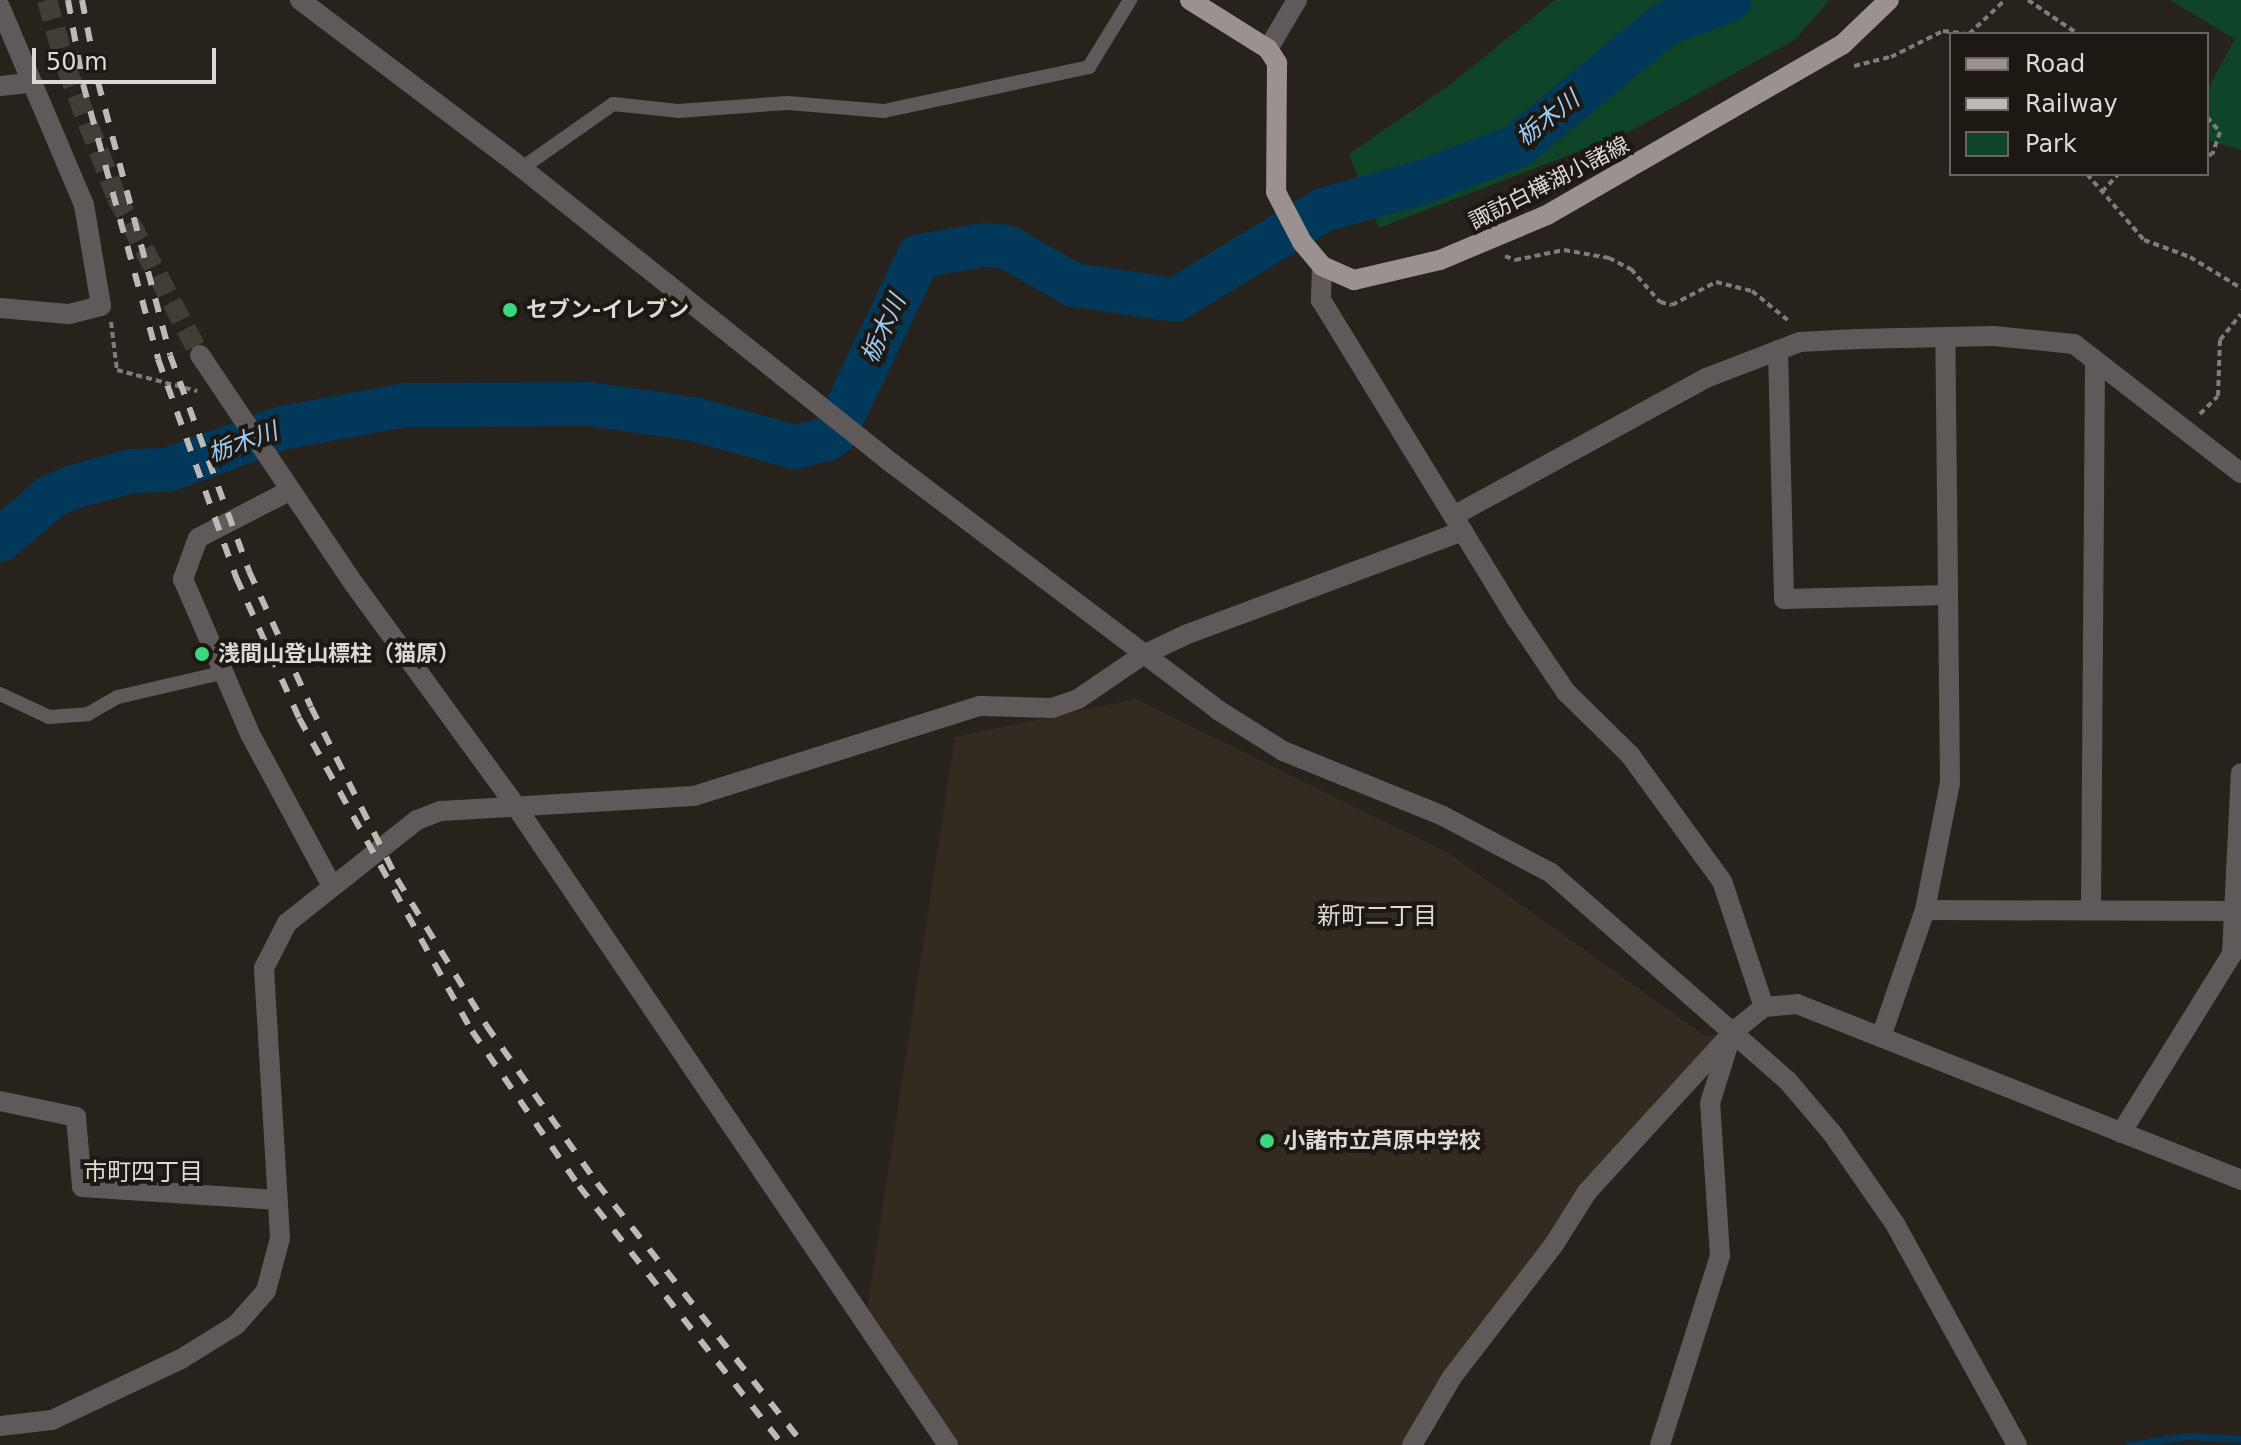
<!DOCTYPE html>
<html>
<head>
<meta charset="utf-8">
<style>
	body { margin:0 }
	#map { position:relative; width:2241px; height:1445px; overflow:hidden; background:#28221c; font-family:"DejaVu Sans","Noto Sans JP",sans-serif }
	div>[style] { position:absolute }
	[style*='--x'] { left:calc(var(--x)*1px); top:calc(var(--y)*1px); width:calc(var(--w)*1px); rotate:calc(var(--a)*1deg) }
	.built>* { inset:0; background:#342b20 }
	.green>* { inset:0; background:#0f4429 }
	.stream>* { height:7px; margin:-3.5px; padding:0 3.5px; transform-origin:3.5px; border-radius:3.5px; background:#02385a }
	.river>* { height:44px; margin:-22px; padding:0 22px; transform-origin:22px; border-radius:22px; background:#02385a }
	.minor-tunnel>* { height:20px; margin-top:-10px; transform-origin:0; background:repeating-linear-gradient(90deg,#433d38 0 20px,transparent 0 30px) }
	.path>* { height:4px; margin-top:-2px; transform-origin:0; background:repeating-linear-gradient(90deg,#817c77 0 6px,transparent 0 10px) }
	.service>* { height:14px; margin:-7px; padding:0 7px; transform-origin:7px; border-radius:7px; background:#5f5a59 }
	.minor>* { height:20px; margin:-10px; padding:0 10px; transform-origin:10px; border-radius:10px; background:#5f5a59 }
	.tertiary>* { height:20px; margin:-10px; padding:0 10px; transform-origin:10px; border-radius:10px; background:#5f5a59 }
	.primary>* { height:20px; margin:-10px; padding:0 10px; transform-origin:10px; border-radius:10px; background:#9b918f }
	.rail>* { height:6px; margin-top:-3px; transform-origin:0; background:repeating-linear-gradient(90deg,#bdb9b4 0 14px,transparent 0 28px) }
	.dots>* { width:22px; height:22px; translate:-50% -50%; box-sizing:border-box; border:4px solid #1e1812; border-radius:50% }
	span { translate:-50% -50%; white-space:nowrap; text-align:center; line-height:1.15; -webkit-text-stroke:8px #1e1812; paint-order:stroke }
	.street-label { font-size:22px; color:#ddd9d5 }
	.poi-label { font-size:22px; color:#ddd9d5; font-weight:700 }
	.left { translate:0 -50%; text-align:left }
	.water-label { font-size:24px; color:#9ccdf6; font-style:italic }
	.neighbourhood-label { font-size:24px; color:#ddd9d5 }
	.legend { position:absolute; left:1949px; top:32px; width:260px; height:144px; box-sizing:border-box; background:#1e1812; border:2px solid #6a6560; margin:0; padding:10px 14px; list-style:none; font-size:24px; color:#ddd9d5 }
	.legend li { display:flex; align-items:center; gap:16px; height:40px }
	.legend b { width:40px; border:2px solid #6a6560 }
	.scale { position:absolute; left:32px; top:48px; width:184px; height:36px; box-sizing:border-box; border:4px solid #ddd9d5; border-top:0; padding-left:10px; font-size:24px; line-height:28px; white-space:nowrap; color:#ddd9d5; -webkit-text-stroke:6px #1e1812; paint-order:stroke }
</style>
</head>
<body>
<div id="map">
	<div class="built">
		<i style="clip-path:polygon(1136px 699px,1448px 853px,1705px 1036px,1733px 1032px,1553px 1246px,1412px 1445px,948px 1445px,865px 1322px,955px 737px)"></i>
	</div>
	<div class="green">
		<i style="clip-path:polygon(1555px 0,1829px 0,1796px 39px,1627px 133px,1379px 228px,1349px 154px,1448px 86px)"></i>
		<i style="clip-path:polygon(2170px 0,2241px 0,2241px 150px,2207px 140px,2207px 90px,2235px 39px)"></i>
	</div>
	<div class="stream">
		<i style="--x:2129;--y:1445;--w:60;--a:-8.7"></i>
		<i style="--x:2188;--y:1436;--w:53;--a:3.2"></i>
	</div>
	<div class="river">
		<i style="--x:0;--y:540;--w:68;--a:-40.2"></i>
		<i style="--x:52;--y:496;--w:23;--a:-23"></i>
		<i style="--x:73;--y:487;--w:61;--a:-15.2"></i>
		<i style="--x:132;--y:471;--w:36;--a:-2"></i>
		<i style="--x:168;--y:470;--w:121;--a:-20.2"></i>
		<i style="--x:282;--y:428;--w:125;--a:-10.6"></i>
		<i style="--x:405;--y:405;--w:183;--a:-0.3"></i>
		<i style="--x:588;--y:404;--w:107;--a:8.1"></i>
		<i style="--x:694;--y:419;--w:104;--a:15.6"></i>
		<i style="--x:794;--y:447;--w:32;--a:-13"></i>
		<i style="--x:825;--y:440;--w:12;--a:-35"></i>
		<i style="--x:835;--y:433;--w:196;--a:-64.6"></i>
		<i style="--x:919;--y:256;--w:66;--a:-9.6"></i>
		<i style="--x:984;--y:245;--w:23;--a:5"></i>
		<i style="--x:1007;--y:247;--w:77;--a:29.6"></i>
		<i style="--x:1074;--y:285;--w:102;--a:8.4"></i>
		<i style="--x:1175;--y:300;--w:173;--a:-31.3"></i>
		<i style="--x:1323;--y:210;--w:104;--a:-15.6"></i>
		<i style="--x:1423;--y:182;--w:101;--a:-21"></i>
		<i style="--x:1517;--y:146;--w:192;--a:-39.5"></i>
		<i style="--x:1665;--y:24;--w:69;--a:-20.3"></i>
	</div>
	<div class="minor-tunnel">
		<i style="--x:47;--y:0;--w:70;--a:74.2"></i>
		<i style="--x:66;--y:67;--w:138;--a:68.8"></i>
		<i style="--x:116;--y:196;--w:180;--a:62.2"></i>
	</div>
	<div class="path">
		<i style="--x:2028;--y:0;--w:60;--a:34.2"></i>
		<i style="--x:1854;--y:66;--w:38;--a:-14"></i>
		<i style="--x:1891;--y:57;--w:58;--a:-26.6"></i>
		<i style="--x:1943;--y:31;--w:26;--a:7"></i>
		<i style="--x:1969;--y:34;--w:50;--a:-43.4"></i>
		<i style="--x:2207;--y:117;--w:20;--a:49"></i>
		<i style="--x:2220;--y:132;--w:24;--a:109"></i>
		<i style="--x:2212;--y:155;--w:5;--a:-169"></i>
		<i style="--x:2087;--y:174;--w:87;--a:49.2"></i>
		<i style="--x:2144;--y:240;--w:49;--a:20.3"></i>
		<i style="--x:2190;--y:257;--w:60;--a:31.3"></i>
		<i style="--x:2102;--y:192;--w:24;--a:-48"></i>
		<i style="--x:1505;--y:256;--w:11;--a:22"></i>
		<i style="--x:1515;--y:260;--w:50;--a:-11.5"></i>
		<i style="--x:1564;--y:250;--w:46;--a:10.1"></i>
		<i style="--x:1609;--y:258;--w:25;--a:27"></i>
		<i style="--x:1631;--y:269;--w:44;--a:48.7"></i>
		<i style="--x:1660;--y:302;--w:12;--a:14"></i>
		<i style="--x:1672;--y:305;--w:50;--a:-27.6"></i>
		<i style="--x:1716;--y:282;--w:37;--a:14"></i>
		<i style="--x:1752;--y:291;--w:49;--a:39.2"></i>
		<i style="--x:111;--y:322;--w:48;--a:82.9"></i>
		<i style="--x:117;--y:370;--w:83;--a:14.7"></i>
		<i style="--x:2200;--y:414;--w:25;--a:-45"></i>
		<i style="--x:2218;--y:396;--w:56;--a:-88"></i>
		<i style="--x:2220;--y:340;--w:33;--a:-51"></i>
	</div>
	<div class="service">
		<i style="--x:522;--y:168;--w:111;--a:-35.1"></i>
		<i style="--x:613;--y:104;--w:65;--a:6.1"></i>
		<i style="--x:678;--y:111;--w:110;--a:-4.2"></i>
		<i style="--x:788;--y:103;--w:96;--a:4.8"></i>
		<i style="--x:884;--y:111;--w:210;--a:-12.1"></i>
		<i style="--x:1089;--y:67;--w:79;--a:-58.5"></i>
		<i style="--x:0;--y:694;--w:54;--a:25.1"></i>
		<i style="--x:49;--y:717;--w:39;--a:-4"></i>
		<i style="--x:88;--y:714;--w:34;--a:-30"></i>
		<i style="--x:118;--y:697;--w:106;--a:-13.1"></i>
	</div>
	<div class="minor">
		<i style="--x:0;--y:7;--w:215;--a:67"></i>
		<i style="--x:84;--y:205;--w:102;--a:80.4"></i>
		<i style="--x:101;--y:306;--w:34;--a:166"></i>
		<i style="--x:68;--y:314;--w:68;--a:-175"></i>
		<i style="--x:1268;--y:49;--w:57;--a:-59.4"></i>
		<i style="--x:0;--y:86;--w:30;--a:-6"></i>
		<i style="--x:1322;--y:266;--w:34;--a:92"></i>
		<i style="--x:1321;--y:300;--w:373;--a:58.5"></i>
		<i style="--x:1516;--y:618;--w:89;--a:56"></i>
		<i style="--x:1566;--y:692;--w:90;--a:44.5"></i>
		<i style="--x:1630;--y:755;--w:156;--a:53.9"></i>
		<i style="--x:1722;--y:881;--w:133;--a:71.6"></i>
		<i style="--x:1778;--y:350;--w:249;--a:88.6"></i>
		<i style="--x:1784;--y:599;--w:164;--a:-1.4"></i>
		<i style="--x:200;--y:355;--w:276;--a:56.1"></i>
		<i style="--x:354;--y:584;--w:273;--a:53.9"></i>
		<i style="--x:515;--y:805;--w:773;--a:55.92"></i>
		<i style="--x:289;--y:491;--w:102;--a:152.7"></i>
		<i style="--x:198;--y:538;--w:44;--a:110.1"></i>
		<i style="--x:183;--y:579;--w:169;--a:66.6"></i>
		<i style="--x:250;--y:734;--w:173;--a:61.7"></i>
		<i style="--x:1455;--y:515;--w:286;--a:-28.6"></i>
		<i style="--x:1706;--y:378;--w:101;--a:-21"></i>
		<i style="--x:1800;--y:342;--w:57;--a:-3"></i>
		<i style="--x:1857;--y:339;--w:137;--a:-1.3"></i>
		<i style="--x:1994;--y:336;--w:80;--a:5.7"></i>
		<i style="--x:2074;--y:344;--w:211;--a:37.7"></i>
		<i style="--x:2091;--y:909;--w:547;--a:-89.58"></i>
		<i style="--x:1925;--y:910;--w:316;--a:0.2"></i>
		<i style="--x:1881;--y:1037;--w:134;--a:-70.9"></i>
		<i style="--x:1925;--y:910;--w:129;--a:-78.9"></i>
		<i style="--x:1950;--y:783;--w:444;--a:-90.6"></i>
		<i style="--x:0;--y:1101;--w:78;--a:11.9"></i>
		<i style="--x:76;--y:1117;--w:70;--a:85.1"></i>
		<i style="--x:82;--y:1187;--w:194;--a:3.8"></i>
		<i style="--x:2121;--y:1133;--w:211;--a:-58.2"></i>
		<i style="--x:2232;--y:954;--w:181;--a:-87.2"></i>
		<i style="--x:0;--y:1426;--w:52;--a:-6.6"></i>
		<i style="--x:52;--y:1420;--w:143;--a:-25.3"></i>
		<i style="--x:181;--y:1359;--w:65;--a:-31.7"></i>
		<i style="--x:236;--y:1325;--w:45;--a:-48.6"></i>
		<i style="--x:266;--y:1291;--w:55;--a:-75.2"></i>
		<i style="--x:280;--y:1238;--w:270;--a:-93.4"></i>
		<i style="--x:264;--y:968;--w:51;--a:-62.9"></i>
		<i style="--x:287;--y:923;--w:166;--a:-38.4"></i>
		<i style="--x:417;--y:820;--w:26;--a:-21"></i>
		<i style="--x:441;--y:811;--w:253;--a:-3.4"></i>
		<i style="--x:694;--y:796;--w:300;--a:-17.5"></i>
		<i style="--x:980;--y:706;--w:72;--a:1.6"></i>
		<i style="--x:1052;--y:708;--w:28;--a:-19"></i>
		<i style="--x:1078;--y:699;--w:76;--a:-34.3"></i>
		<i style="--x:1141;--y:656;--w:49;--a:-25.5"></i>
		<i style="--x:1185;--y:635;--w:297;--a:-20.5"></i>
		<i style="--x:1412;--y:1445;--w:79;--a:-59.5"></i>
		<i style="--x:1452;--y:1377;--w:165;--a:-52.4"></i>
		<i style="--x:1553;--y:1246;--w:64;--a:-57.8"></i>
		<i style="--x:1587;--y:1192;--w:217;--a:-47.6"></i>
		<i style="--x:1733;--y:1032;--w:40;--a:-39"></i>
		<i style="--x:1764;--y:1007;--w:33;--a:-5"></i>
		<i style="--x:1797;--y:1004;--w:478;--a:21.6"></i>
		<i style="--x:1660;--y:1445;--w:198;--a:-72.4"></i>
		<i style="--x:1720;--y:1256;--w:153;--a:-93.7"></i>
		<i style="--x:1710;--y:1103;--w:67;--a:-72.6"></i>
	</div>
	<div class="tertiary">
		<i style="--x:300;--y:0;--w:278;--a:37.1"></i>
		<i style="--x:522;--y:168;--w:475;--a:38.6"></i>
		<i style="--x:893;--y:464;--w:408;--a:37.1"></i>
		<i style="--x:1218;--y:710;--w:77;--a:32.2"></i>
		<i style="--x:1283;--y:751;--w:173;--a:22.1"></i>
		<i style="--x:1443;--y:816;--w:122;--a:27.8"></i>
		<i style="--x:1551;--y:873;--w:314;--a:41.3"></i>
		<i style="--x:1787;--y:1080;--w:70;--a:49.7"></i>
		<i style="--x:1832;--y:1133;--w:111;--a:55.3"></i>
		<i style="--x:1895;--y:1224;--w:252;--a:61.1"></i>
	</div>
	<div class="primary">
		<i style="--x:1190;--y:0;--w:92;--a:32.1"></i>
		<i style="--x:1268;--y:49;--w:17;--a:57"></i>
		<i style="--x:1277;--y:63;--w:129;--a:90.4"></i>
		<i style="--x:1276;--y:192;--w:56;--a:62.5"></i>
		<i style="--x:1302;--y:242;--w:31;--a:50"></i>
		<i style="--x:1322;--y:266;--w:35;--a:24"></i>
		<i style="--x:1354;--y:280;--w:88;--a:-13.1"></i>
		<i style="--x:1440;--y:260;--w:116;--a:-22.8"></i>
		<i style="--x:1547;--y:215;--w:340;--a:-30"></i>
		<i style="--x:1842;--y:45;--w:65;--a:-43.8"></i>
	</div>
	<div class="rail">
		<i style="--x:68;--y:0;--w:85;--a:79.9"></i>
		<i style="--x:83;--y:84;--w:285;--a:74.7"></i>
		<i style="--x:158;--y:359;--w:232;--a:70.3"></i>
		<i style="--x:236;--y:577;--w:154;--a:65.9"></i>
		<i style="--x:299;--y:718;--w:358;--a:61.1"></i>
		<i style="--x:472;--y:1031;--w:188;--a:55.4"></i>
		<i style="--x:579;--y:1186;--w:330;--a:51.8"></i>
		<i style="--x:82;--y:0;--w:84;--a:79"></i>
		<i style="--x:98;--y:82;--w:282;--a:75.2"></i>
		<i style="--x:170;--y:355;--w:230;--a:69.9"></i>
		<i style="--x:249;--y:571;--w:149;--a:65.5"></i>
		<i style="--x:311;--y:707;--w:192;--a:63.4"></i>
		<i style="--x:397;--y:879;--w:171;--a:58.6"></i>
		<i style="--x:486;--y:1025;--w:193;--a:54.9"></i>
		<i style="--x:597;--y:1183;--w:334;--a:51.7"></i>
	</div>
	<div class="dots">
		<i style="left:510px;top:310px;background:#3bd77f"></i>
		<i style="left:202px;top:654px;background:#3bd77f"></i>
		<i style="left:1267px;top:1141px;background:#3bd77f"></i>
	</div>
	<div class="street-label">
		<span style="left:1549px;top:183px;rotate:-27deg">諏訪白樺湖小諸線</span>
	</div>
	<div class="poi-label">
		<span class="left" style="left:526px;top:310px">セブン-イレブン</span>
		<span class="left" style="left:218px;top:654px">浅間山登山標柱（猫原）</span>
		<span class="left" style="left:1283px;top:1141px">小諸市立芦原中学校</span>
	</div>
	<div class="water-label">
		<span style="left:1548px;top:119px;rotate:-38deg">栃木川</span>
		<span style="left:884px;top:329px;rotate:-65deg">栃木川</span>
		<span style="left:243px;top:443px;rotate:-20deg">栃木川</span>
	</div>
	<div class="neighbourhood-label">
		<span style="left:1377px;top:917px">新町二丁目</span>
		<span style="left:143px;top:1173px">市町四丁目</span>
	</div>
	<ul class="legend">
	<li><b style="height:10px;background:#9b918f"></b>Road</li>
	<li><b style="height:10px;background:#bdb9b4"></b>Railway</li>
	<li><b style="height:22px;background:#0f4429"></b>Park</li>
	</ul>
	<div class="scale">50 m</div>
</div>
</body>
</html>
